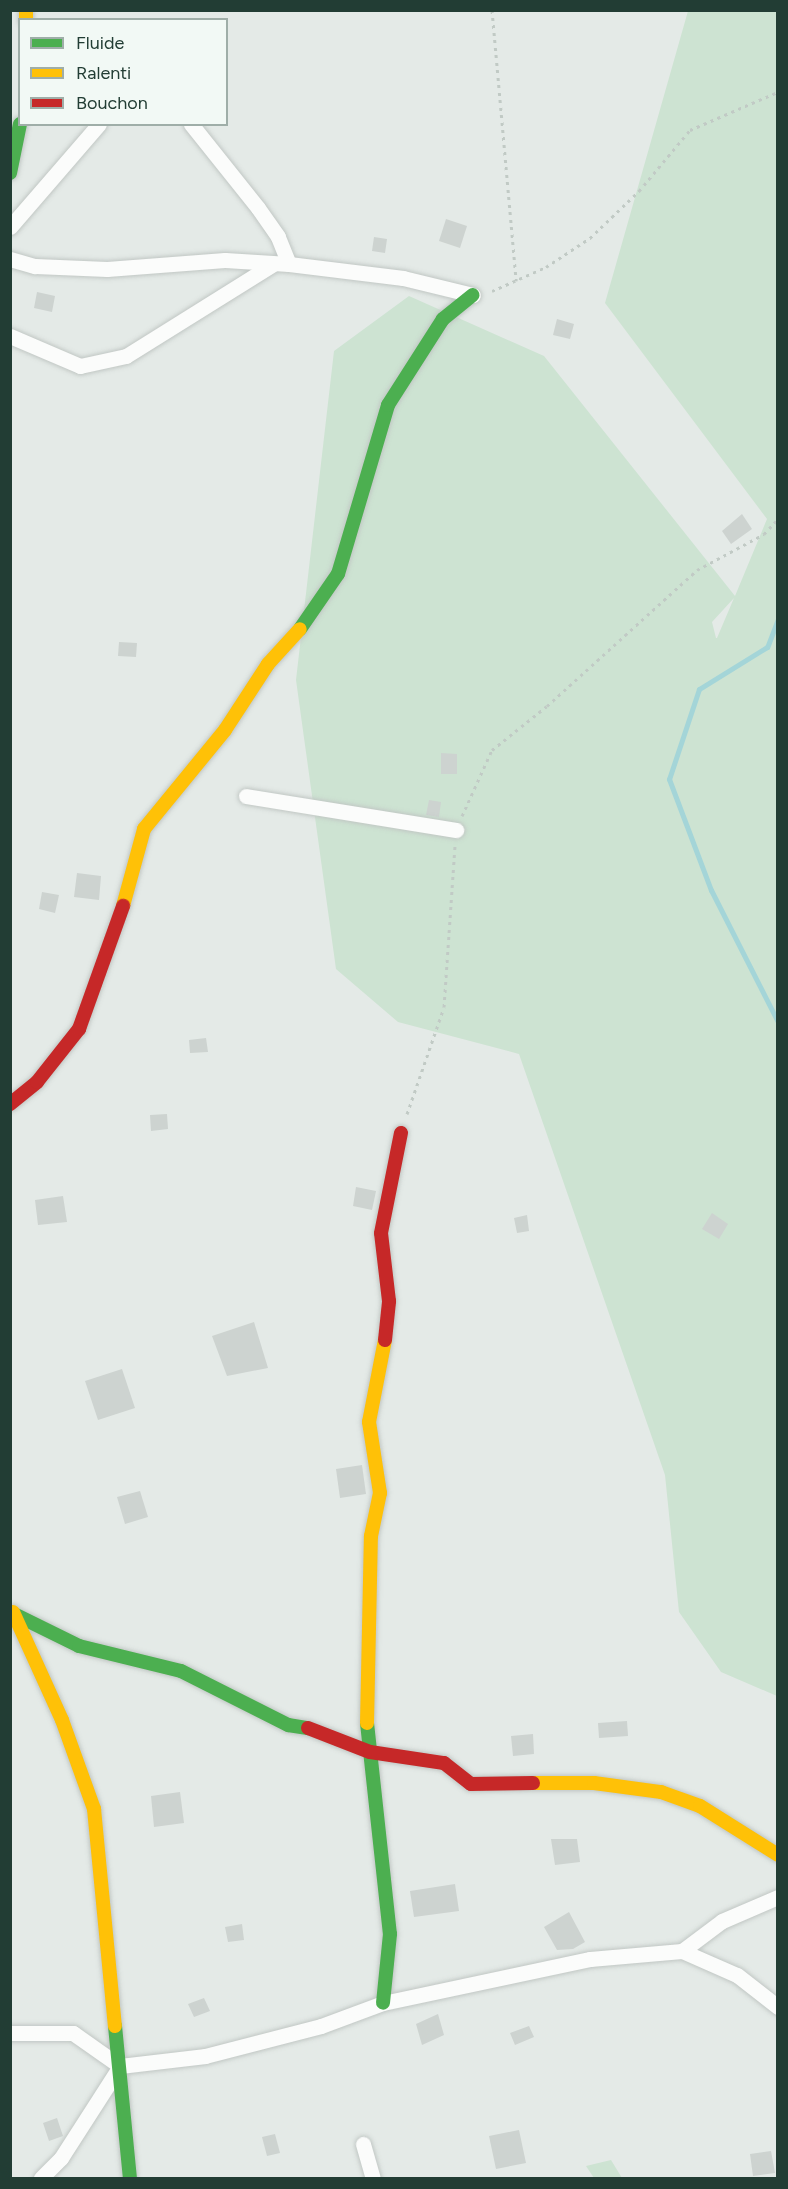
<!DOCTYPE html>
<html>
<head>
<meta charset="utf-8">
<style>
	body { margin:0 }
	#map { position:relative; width:788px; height:2189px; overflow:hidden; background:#e4eae7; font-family:Figtree,sans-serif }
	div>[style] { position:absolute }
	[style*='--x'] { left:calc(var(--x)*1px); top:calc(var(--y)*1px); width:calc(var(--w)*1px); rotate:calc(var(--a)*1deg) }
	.green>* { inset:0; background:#cde3d2 }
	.stream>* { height:5px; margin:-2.5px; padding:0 2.5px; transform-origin:2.5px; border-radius:2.5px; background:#a4d5d8 }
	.building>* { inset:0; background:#cdd3d0 }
	.path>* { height:3px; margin-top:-1.5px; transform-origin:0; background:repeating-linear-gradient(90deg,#c1cac5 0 3px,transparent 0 7.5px) }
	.roads { filter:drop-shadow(0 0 2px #c1c7c4) drop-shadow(0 0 2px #c1c7c4) }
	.street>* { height:15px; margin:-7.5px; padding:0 7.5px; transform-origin:7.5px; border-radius:7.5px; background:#fbfcfb }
	.fast>* { height:14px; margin:-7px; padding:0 7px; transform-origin:7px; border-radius:7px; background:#4caf50 }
	.slow>* { height:14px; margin:-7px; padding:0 7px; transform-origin:7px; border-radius:7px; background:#ffc107 }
	.jam>* { height:14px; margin:-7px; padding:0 7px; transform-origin:7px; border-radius:7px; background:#c62828 }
	span { translate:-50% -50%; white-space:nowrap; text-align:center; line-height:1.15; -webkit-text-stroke:4.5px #f2f9f5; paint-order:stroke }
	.frame { position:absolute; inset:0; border:12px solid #223d34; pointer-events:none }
	.legend { position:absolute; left:18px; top:18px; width:210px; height:108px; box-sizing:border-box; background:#f2f9f5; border:2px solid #9faea8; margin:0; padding:8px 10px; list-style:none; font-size:18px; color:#223d34 }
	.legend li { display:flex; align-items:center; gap:12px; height:30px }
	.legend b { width:30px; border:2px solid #9faea8 }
</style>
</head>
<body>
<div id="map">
	<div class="green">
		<i style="clip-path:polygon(evenodd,688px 11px,777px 11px,777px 1696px,721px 1672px,679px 1612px,665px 1475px,519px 1054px,398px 1022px,336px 969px,296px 680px,334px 351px,409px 296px,544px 356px,735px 596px,767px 519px,605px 303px,688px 11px,734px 598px,717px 638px,716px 638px,712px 622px,734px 598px)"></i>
		<i style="clip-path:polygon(611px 2160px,622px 2178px,594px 2178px,586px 2166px)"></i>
	</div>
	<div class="stream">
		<i style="--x:778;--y:619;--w:30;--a:111"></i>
		<i style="--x:767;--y:647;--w:80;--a:148.3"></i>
		<i style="--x:699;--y:689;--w:95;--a:108.4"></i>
		<i style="--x:669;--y:779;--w:119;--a:69.3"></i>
		<i style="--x:711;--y:890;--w:148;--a:63.1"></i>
	</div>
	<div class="building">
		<i style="clip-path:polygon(446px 219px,467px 226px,460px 248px,439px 241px)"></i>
		<i style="clip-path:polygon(374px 237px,387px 239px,385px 253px,372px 251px)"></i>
		<i style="clip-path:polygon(37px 292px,55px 296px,52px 312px,34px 308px)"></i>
		<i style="clip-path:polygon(557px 319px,574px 324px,570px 339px,553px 335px)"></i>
		<i style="clip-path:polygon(742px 514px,752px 529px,731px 544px,722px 531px)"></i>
		<i style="clip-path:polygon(119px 642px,137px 643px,136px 657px,118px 656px)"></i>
		<i style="clip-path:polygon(441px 753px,457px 754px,457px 774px,441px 774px)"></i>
		<i style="clip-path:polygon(429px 800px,441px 802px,439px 817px,426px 815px)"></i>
		<i style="clip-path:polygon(77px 873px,101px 876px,99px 900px,74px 897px)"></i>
		<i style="clip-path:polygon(42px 892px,59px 895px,55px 913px,39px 909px)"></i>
		<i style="clip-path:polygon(206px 1038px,208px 1052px,190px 1053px,189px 1040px)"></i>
		<i style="clip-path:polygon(167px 1114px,168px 1129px,151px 1131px,150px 1115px)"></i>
		<i style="clip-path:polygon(356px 1187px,376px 1191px,372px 1210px,353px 1206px)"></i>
		<i style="clip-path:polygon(63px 1196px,67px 1222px,38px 1225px,35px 1200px)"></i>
		<i style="clip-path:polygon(712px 1213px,728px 1224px,719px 1239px,702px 1229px)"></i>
		<i style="clip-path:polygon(527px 1215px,529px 1231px,517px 1233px,514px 1218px)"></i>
		<i style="clip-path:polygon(254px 1322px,268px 1368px,227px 1376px,212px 1336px)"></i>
		<i style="clip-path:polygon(122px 1369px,135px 1408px,98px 1420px,85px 1381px)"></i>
		<i style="clip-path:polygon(362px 1465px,366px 1494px,340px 1498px,336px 1469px)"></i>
		<i style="clip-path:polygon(140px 1491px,148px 1517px,125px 1524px,117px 1497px)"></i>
		<i style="clip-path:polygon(627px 1721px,628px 1736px,599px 1738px,598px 1723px)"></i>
		<i style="clip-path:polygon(533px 1734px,534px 1754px,513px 1756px,511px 1736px)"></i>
		<i style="clip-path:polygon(180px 1792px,184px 1823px,154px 1827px,151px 1796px)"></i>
		<i style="clip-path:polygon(551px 1839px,577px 1839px,580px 1862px,555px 1865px)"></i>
		<i style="clip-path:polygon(455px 1884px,459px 1911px,414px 1917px,410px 1891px)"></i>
		<i style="clip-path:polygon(569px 1912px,585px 1942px,573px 1949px,557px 1950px,544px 1927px)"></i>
		<i style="clip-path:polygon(242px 1924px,244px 1940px,228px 1942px,225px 1927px)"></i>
		<i style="clip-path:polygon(204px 1998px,210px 2011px,194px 2017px,188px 2004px)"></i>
		<i style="clip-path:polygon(438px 2014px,444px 2035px,422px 2045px,416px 2024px)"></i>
		<i style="clip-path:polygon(529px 2026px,534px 2037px,515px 2045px,510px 2033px)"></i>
		<i style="clip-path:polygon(57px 2118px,63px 2136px,49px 2141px,43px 2123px)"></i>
		<i style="clip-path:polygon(519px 2130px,526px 2163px,496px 2169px,489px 2136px)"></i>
		<i style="clip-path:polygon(275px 2134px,280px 2153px,267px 2156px,262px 2137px)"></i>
		<i style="clip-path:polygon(771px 2151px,775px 2173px,753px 2176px,750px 2154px)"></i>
	</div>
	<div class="path">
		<i style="--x:492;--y:10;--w:272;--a:84.9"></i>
		<i style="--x:492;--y:291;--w:59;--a:-24"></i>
		<i style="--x:546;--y:267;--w:53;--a:-33.4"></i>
		<i style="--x:590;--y:238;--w:68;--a:-43.8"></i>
		<i style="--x:639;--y:191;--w:80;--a:-50.1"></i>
		<i style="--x:690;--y:130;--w:96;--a:-23.4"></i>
		<i style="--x:462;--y:816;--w:72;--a:-65.6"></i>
		<i style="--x:492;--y:750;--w:70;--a:-38.7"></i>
		<i style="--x:547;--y:706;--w:202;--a:-42.2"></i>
		<i style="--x:697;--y:570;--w:76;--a:-28.2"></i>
		<i style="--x:764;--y:534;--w:21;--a:-47"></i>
		<i style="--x:407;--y:1114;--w:113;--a:-70.9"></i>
		<i style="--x:444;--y:1007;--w:161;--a:-86.1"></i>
	</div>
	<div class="roads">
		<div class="street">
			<i style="--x:191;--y:124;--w:107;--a:51.4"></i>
			<i style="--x:258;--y:208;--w:35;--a:55"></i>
			<i style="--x:278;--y:237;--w:29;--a:68"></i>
			<i style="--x:10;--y:227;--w:136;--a:-49.2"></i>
			<i style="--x:10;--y:259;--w:26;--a:16"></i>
			<i style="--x:35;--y:266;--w:72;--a:2.4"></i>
			<i style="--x:107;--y:269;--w:118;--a:-4.4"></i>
			<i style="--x:225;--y:260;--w:64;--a:3.6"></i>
			<i style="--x:289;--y:264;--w:115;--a:7"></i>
			<i style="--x:403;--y:278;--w:72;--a:13.7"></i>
			<i style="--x:10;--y:336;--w:76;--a:23.2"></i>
			<i style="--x:80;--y:366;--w:47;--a:-12.3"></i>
			<i style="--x:126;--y:356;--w:173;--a:-32"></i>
			<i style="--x:246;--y:796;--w:213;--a:9.2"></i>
			<i style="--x:682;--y:1951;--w:60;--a:23.6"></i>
			<i style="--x:737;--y:1975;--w:52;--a:38"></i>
			<i style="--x:10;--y:2033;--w:63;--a:0"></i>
			<i style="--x:73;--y:2033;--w:57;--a:35.1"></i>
			<i style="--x:120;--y:2066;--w:86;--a:-6.7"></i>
			<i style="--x:205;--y:2056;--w:120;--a:-14.5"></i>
			<i style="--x:321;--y:2026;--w:66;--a:-20.4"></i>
			<i style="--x:383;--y:2003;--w:212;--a:-12"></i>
			<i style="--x:590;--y:1959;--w:92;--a:-5"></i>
			<i style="--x:682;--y:1951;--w:50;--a:-36.9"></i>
			<i style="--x:722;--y:1921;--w:61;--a:-23.2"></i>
			<i style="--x:363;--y:2144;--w:35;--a:74"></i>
			<i style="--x:41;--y:2178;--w:28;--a:-45"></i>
			<i style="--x:61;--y:2158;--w:109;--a:-57.3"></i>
		</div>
		<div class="fast">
			<i style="--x:10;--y:173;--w:50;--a:-78.5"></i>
			<i style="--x:300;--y:629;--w:67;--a:-55.4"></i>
			<i style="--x:338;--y:574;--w:176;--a:-73.5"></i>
			<i style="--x:388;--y:405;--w:102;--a:-57.4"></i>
			<i style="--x:443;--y:319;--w:38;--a:-39"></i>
			<i style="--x:10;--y:1612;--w:77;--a:26.2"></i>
			<i style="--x:79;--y:1646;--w:105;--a:13.8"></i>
			<i style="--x:181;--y:1671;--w:120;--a:26.8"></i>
			<i style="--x:288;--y:1725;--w:20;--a:9"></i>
			<i style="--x:367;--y:1723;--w:212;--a:83.8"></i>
			<i style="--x:390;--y:1934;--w:69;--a:95.8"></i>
			<i style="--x:115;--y:2026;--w:153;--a:84.4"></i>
		</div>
		<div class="slow">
			<i style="--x:26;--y:10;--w:10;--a:90"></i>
			<i style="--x:123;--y:906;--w:80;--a:-74.7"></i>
			<i style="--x:144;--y:829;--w:128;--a:-50.7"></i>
			<i style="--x:225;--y:730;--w:79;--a:-56.9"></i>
			<i style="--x:268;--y:664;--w:47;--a:-47.6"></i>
			<i style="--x:13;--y:1612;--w:119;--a:65.6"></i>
			<i style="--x:62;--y:1720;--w:95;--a:70.2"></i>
			<i style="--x:94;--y:1809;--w:218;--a:84.5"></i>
			<i style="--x:367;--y:1723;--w:187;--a:-88.8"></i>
			<i style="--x:371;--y:1536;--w:44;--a:-78.2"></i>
			<i style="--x:380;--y:1493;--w:72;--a:-98.8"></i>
			<i style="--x:369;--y:1422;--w:84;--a:-79"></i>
			<i style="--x:533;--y:1783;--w:61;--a:0"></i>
			<i style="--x:594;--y:1783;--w:68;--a:7.7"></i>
			<i style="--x:661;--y:1792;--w:41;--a:19.7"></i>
			<i style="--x:700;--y:1806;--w:92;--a:32.1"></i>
		</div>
		<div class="jam">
			<i style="--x:10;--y:1104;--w:35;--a:-39"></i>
			<i style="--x:37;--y:1082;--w:68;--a:-51.6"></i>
			<i style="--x:79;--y:1029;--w:131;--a:-70.3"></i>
			<i style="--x:385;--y:1340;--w:39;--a:-84"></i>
			<i style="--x:389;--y:1301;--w:68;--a:-96.7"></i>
			<i style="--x:381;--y:1233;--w:102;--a:-78.7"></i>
			<i style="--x:308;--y:1728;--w:66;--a:21.2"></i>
			<i style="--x:370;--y:1752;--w:75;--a:8.5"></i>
			<i style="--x:444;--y:1763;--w:34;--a:38"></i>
			<i style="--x:471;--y:1784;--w:62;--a:-0.9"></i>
		</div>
	</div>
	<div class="frame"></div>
	<ul class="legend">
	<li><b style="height:8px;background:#4caf50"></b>Fluide</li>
	<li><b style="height:8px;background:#ffc107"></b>Ralenti</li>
	<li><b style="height:8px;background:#c62828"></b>Bouchon</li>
	</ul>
</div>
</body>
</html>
